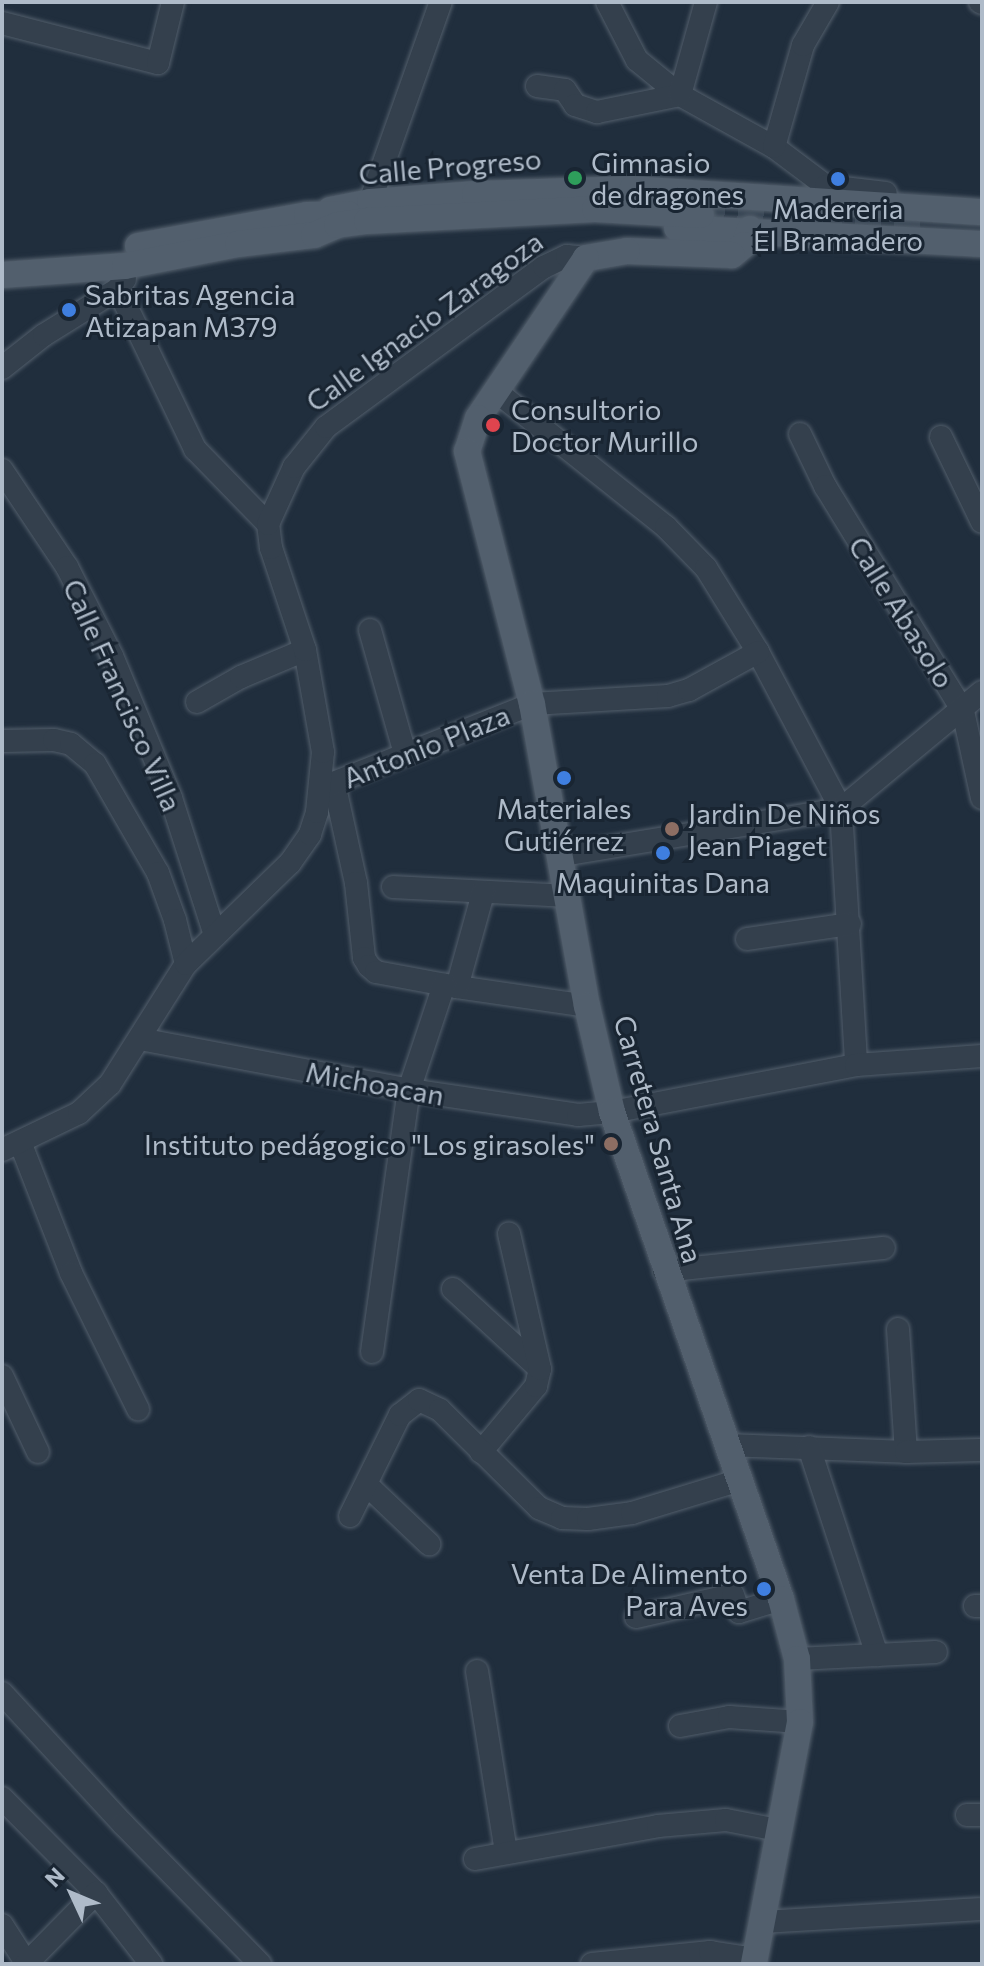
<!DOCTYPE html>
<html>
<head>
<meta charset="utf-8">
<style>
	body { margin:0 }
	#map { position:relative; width:984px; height:1966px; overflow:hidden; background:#202e3d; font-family:Commissioner,sans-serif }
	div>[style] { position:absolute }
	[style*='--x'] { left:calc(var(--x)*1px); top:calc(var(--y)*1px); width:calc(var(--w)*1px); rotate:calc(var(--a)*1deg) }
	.major-tunnel>* { height:26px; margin-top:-13px; transform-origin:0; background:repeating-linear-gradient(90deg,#354352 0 26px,transparent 0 39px) }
	.roads { filter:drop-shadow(0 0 2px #525e6b) drop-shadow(0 0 2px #525e6b) }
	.minor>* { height:22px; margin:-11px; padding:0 11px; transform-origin:11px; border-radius:11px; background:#34404d }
	.major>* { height:26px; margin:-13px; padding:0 13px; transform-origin:13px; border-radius:13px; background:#525f6d }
	.dots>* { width:22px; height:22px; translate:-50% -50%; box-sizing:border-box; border:4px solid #192532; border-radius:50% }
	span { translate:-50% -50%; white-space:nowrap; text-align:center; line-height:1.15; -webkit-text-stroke:6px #192532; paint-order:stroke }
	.poi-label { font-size:28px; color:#afbbc9 }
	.left { translate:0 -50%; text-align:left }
	.right { translate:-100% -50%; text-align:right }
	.street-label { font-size:28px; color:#afbbc9 }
	.frame { position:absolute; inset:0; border:4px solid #afbbc9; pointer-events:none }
	.north { position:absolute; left:32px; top:1854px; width:80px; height:80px; -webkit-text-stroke:6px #192532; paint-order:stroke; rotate:314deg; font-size:22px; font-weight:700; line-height:32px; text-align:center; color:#afbbc9 }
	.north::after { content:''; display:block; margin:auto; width:28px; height:36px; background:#afbbc9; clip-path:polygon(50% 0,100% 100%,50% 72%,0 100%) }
</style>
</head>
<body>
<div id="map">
	<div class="major-tunnel">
		<i style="--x:699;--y:206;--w:136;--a:3.4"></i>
		<i style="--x:816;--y:221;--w:117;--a:3.9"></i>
	</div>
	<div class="roads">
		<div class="minor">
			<i style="--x:607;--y:2;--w:65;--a:62.7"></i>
			<i style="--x:637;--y:60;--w:55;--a:39.1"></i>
			<i style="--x:680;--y:95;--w:107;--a:29"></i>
			<i style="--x:774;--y:147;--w:65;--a:36.9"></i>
			<i style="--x:826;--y:186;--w:60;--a:6.7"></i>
			<i style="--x:980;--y:2;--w:2;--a:27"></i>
			<i style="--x:2;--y:23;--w:161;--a:14.4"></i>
			<i style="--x:158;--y:63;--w:63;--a:-76.2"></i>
			<i style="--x:537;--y:86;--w:28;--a:8"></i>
			<i style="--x:565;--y:90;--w:18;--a:56"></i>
			<i style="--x:575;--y:105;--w:23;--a:18"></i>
			<i style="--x:597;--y:112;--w:85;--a:-11.6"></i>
			<i style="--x:680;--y:95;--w:97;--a:-74.4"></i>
			<i style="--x:774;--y:147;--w:106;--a:-74.1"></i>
			<i style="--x:803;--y:45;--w:50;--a:-59.8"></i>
			<i style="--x:370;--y:202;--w:212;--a:-70.5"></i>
			<i style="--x:118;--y:289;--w:178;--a:64.3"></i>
			<i style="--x:195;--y:449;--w:105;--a:45.8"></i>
			<i style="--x:2;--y:368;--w:53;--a:-38.2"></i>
			<i style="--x:44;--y:335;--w:87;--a:-31.9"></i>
			<i style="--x:118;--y:289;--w:12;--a:-55"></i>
			<i style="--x:497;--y:392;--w:216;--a:38.6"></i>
			<i style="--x:666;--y:527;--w:57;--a:45.7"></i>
			<i style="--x:706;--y:568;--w:99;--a:58.2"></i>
			<i style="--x:758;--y:652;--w:178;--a:62.1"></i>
			<i style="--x:841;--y:809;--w:256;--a:86.6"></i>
			<i style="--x:800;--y:434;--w:58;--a:64.3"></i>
			<i style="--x:825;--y:486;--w:264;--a:58.5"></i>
			<i style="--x:963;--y:711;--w:89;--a:77.7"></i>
			<i style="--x:941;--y:437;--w:94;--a:64.2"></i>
			<i style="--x:2;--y:470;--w:117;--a:56.2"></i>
			<i style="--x:67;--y:567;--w:100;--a:63.2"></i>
			<i style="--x:112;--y:656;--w:154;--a:67.4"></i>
			<i style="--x:171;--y:798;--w:144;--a:72.2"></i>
			<i style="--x:370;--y:630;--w:129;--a:74.2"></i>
			<i style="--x:197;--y:702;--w:51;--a:-29.6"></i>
			<i style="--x:241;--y:677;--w:69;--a:-22.9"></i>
			<i style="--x:2;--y:741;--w:52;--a:-1.1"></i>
			<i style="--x:54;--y:740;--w:17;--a:13"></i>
			<i style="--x:71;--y:744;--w:31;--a:40"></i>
			<i style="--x:95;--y:764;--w:126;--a:60"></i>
			<i style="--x:158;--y:873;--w:50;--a:70.1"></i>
			<i style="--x:175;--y:920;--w:45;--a:76"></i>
			<i style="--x:334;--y:783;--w:102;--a:77.6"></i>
			<i style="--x:356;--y:883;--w:75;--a:83.9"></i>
			<i style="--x:364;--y:958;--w:9;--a:58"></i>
			<i style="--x:369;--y:966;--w:9;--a:41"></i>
			<i style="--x:376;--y:972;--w:82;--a:10.5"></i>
			<i style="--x:457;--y:987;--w:131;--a:8.3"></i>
			<i style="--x:321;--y:788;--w:227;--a:-21.7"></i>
			<i style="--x:532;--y:704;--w:136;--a:-3.4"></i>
			<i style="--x:668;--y:696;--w:22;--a:-16"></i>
			<i style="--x:689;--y:690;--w:79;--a:-28.8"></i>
			<i style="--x:562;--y:855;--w:283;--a:-9.4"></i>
			<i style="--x:841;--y:809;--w:183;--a:-39.7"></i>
			<i style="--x:393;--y:887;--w:175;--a:2.9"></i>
			<i style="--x:747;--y:939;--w:104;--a:-8.3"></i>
			<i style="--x:457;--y:987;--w:98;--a:-74.5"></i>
			<i style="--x:140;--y:1039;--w:274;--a:10.7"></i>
			<i style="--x:409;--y:1090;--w:171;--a:8.4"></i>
			<i style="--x:578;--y:1115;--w:34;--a:-5"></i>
			<i style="--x:612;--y:1112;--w:248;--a:-10.9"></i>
			<i style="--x:856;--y:1065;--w:126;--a:-4.1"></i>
			<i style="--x:20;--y:1142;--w:141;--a:68.7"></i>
			<i style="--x:71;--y:1273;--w:152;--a:63.8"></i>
			<i style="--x:2;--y:1150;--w:85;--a:-25.7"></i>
			<i style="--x:79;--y:1113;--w:42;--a:-43.1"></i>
			<i style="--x:110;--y:1084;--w:142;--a:-57.7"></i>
			<i style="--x:186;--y:964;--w:145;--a:-44.2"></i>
			<i style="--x:290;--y:863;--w:35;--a:-55"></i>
			<i style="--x:310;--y:834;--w:23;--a:-72"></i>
			<i style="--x:317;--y:812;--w:60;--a:-84.3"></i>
			<i style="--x:323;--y:752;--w:104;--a:-100"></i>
			<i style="--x:305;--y:650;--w:108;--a:-108.4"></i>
			<i style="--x:271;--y:548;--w:24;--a:-97"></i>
			<i style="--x:268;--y:524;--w:63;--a:-65.5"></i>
			<i style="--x:294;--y:467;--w:51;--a:-51.3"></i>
			<i style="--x:326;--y:427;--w:270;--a:-36.3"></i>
			<i style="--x:544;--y:267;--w:25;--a:-26"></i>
			<i style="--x:567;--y:256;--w:19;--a:6"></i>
			<i style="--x:664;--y:1271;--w:221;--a:-6"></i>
			<i style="--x:453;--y:1289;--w:118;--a:42.6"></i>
			<i style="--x:898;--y:1329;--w:123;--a:86.3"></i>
			<i style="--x:372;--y:1352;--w:265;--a:-82"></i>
			<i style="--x:409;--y:1090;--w:111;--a:-71.6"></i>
			<i style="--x:2;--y:1376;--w:84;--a:64.7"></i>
			<i style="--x:727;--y:1445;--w:179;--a:2.2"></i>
			<i style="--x:906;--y:1452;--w:76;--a:-1.5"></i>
			<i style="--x:809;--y:1447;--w:219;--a:71.9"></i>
			<i style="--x:481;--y:1452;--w:86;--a:-50.2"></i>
			<i style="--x:536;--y:1386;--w:17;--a:-77"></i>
			<i style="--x:540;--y:1369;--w:139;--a:-102.9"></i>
			<i style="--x:367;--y:1485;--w:86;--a:43.6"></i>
			<i style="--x:350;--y:1516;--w:113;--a:-63.7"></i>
			<i style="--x:400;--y:1415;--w:24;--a:-38"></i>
			<i style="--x:419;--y:1400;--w:23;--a:25"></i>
			<i style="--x:440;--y:1410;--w:139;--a:44.7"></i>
			<i style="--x:539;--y:1508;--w:25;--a:23"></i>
			<i style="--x:562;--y:1518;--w:26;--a:2"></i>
			<i style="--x:588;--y:1519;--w:44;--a:-7.8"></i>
			<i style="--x:632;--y:1513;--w:113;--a:-17"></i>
			<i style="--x:975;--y:1606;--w:7;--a:0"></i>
			<i style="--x:636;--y:1617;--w:99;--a:-12.8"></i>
			<i style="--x:733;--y:1595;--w:18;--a:71"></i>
			<i style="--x:739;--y:1612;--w:44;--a:-17.2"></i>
			<i style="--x:797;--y:1659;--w:139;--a:-2.9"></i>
			<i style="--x:477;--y:1671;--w:184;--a:80.9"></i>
			<i style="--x:2;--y:1693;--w:178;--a:47.3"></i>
			<i style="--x:123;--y:1824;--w:196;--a:45.6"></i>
			<i style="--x:680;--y:1726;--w:50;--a:-10.4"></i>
			<i style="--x:729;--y:1717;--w:71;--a:4"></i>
			<i style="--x:2;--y:1798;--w:134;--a:45.3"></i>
			<i style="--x:96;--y:1893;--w:90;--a:52.2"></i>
			<i style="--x:967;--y:1815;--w:15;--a:0"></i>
			<i style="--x:475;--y:1859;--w:186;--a:-10.2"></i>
			<i style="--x:658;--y:1826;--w:68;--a:-5"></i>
			<i style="--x:726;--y:1820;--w:53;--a:10.9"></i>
			<i style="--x:761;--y:1922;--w:218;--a:-3.4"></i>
			<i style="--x:2;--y:1925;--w:46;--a:57.3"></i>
			<i style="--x:26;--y:1964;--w:100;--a:-45.4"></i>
			<i style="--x:592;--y:1964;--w:119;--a:-5.8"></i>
			<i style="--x:710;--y:1952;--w:46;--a:8.8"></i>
		</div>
		<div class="major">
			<i style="--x:330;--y:210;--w:41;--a:-11.3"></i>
			<i style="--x:370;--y:202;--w:105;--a:-4.4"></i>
			<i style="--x:475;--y:194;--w:157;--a:-1.8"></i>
			<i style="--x:632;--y:189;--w:351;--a:3.8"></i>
			<i style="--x:677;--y:228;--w:305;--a:3"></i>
			<i style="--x:750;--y:229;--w:17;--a:111"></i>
			<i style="--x:744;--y:245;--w:16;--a:140"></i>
			<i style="--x:732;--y:255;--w:105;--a:-177.8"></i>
			<i style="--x:627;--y:251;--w:42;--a:170.3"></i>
			<i style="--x:586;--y:258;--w:193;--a:124"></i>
			<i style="--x:478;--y:418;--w:35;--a:108"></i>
			<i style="--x:467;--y:451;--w:261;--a:75.6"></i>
			<i style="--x:532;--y:704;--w:307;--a:79.7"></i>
			<i style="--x:587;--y:1006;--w:109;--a:76.7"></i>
			<i style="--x:612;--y:1112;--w:515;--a:70.86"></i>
			<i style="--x:781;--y:1599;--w:62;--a:75.1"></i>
			<i style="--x:797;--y:1659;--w:63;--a:87.3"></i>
			<i style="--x:800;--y:1722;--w:246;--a:100.8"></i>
			<i style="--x:138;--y:246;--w:172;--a:-10.4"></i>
			<i style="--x:307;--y:215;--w:41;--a:-1.4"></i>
			<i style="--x:2;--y:275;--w:123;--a:-4.2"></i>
			<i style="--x:125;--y:266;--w:115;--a:-11"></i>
			<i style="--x:238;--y:244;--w:77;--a:-6.8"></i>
			<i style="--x:314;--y:235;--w:25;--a:-23"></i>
			<i style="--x:337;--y:225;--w:30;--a:-8"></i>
			<i style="--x:367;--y:221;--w:228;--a:-3"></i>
			<i style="--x:595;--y:209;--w:106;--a:3.2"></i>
		</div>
	</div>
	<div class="dots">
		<i style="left:575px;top:178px;background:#2e9e5b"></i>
		<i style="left:838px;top:179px;background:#3f7fe0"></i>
		<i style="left:69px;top:310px;background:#3f7fe0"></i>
		<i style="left:493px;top:425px;background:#e0444e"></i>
		<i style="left:564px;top:778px;background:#3f7fe0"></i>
		<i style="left:672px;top:829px;background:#8d6e63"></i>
		<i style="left:663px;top:853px;background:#3f7fe0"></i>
		<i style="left:611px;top:1144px;background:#8d6e63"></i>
		<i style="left:764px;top:1589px;background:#3f7fe0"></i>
	</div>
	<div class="poi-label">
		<span class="left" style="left:591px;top:178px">Gimnasio<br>de dragones</span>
		<span style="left:838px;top:224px">Madereria<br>El Bramadero</span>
		<span class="left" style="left:85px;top:310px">Sabritas Agencia<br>Atizapan M379</span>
		<span class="left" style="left:511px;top:425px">Consultorio<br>Doctor Murillo</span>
		<span style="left:564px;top:824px">Materiales<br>Gutiérrez</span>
		<span class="left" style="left:688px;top:829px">Jardin De Niños<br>Jean Piaget</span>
		<span style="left:663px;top:882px">Maquinitas Dana</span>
		<span class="right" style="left:595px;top:1144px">Instituto pedágogico "Los girasoles"</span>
		<span class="right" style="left:748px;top:1589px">Venta De Alimento<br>Para Aves</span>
	</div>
	<div class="street-label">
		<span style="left:450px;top:166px;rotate:-5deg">Calle Progreso</span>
		<span style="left:424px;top:321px;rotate:-36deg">Calle Ignacio Zaragoza</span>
		<span style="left:902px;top:612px;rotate:58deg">Calle Abasolo</span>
		<span style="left:123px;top:695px;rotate:66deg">Calle Francisco Villa</span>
		<span style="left:426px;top:746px;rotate:-22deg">Antonio Plaza</span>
		<span style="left:375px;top:1083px;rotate:10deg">Michoacan</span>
		<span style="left:659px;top:1139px;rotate:74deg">Carretera Santa Ana</span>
	</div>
	<div class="frame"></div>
	<div class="north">N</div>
</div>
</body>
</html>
